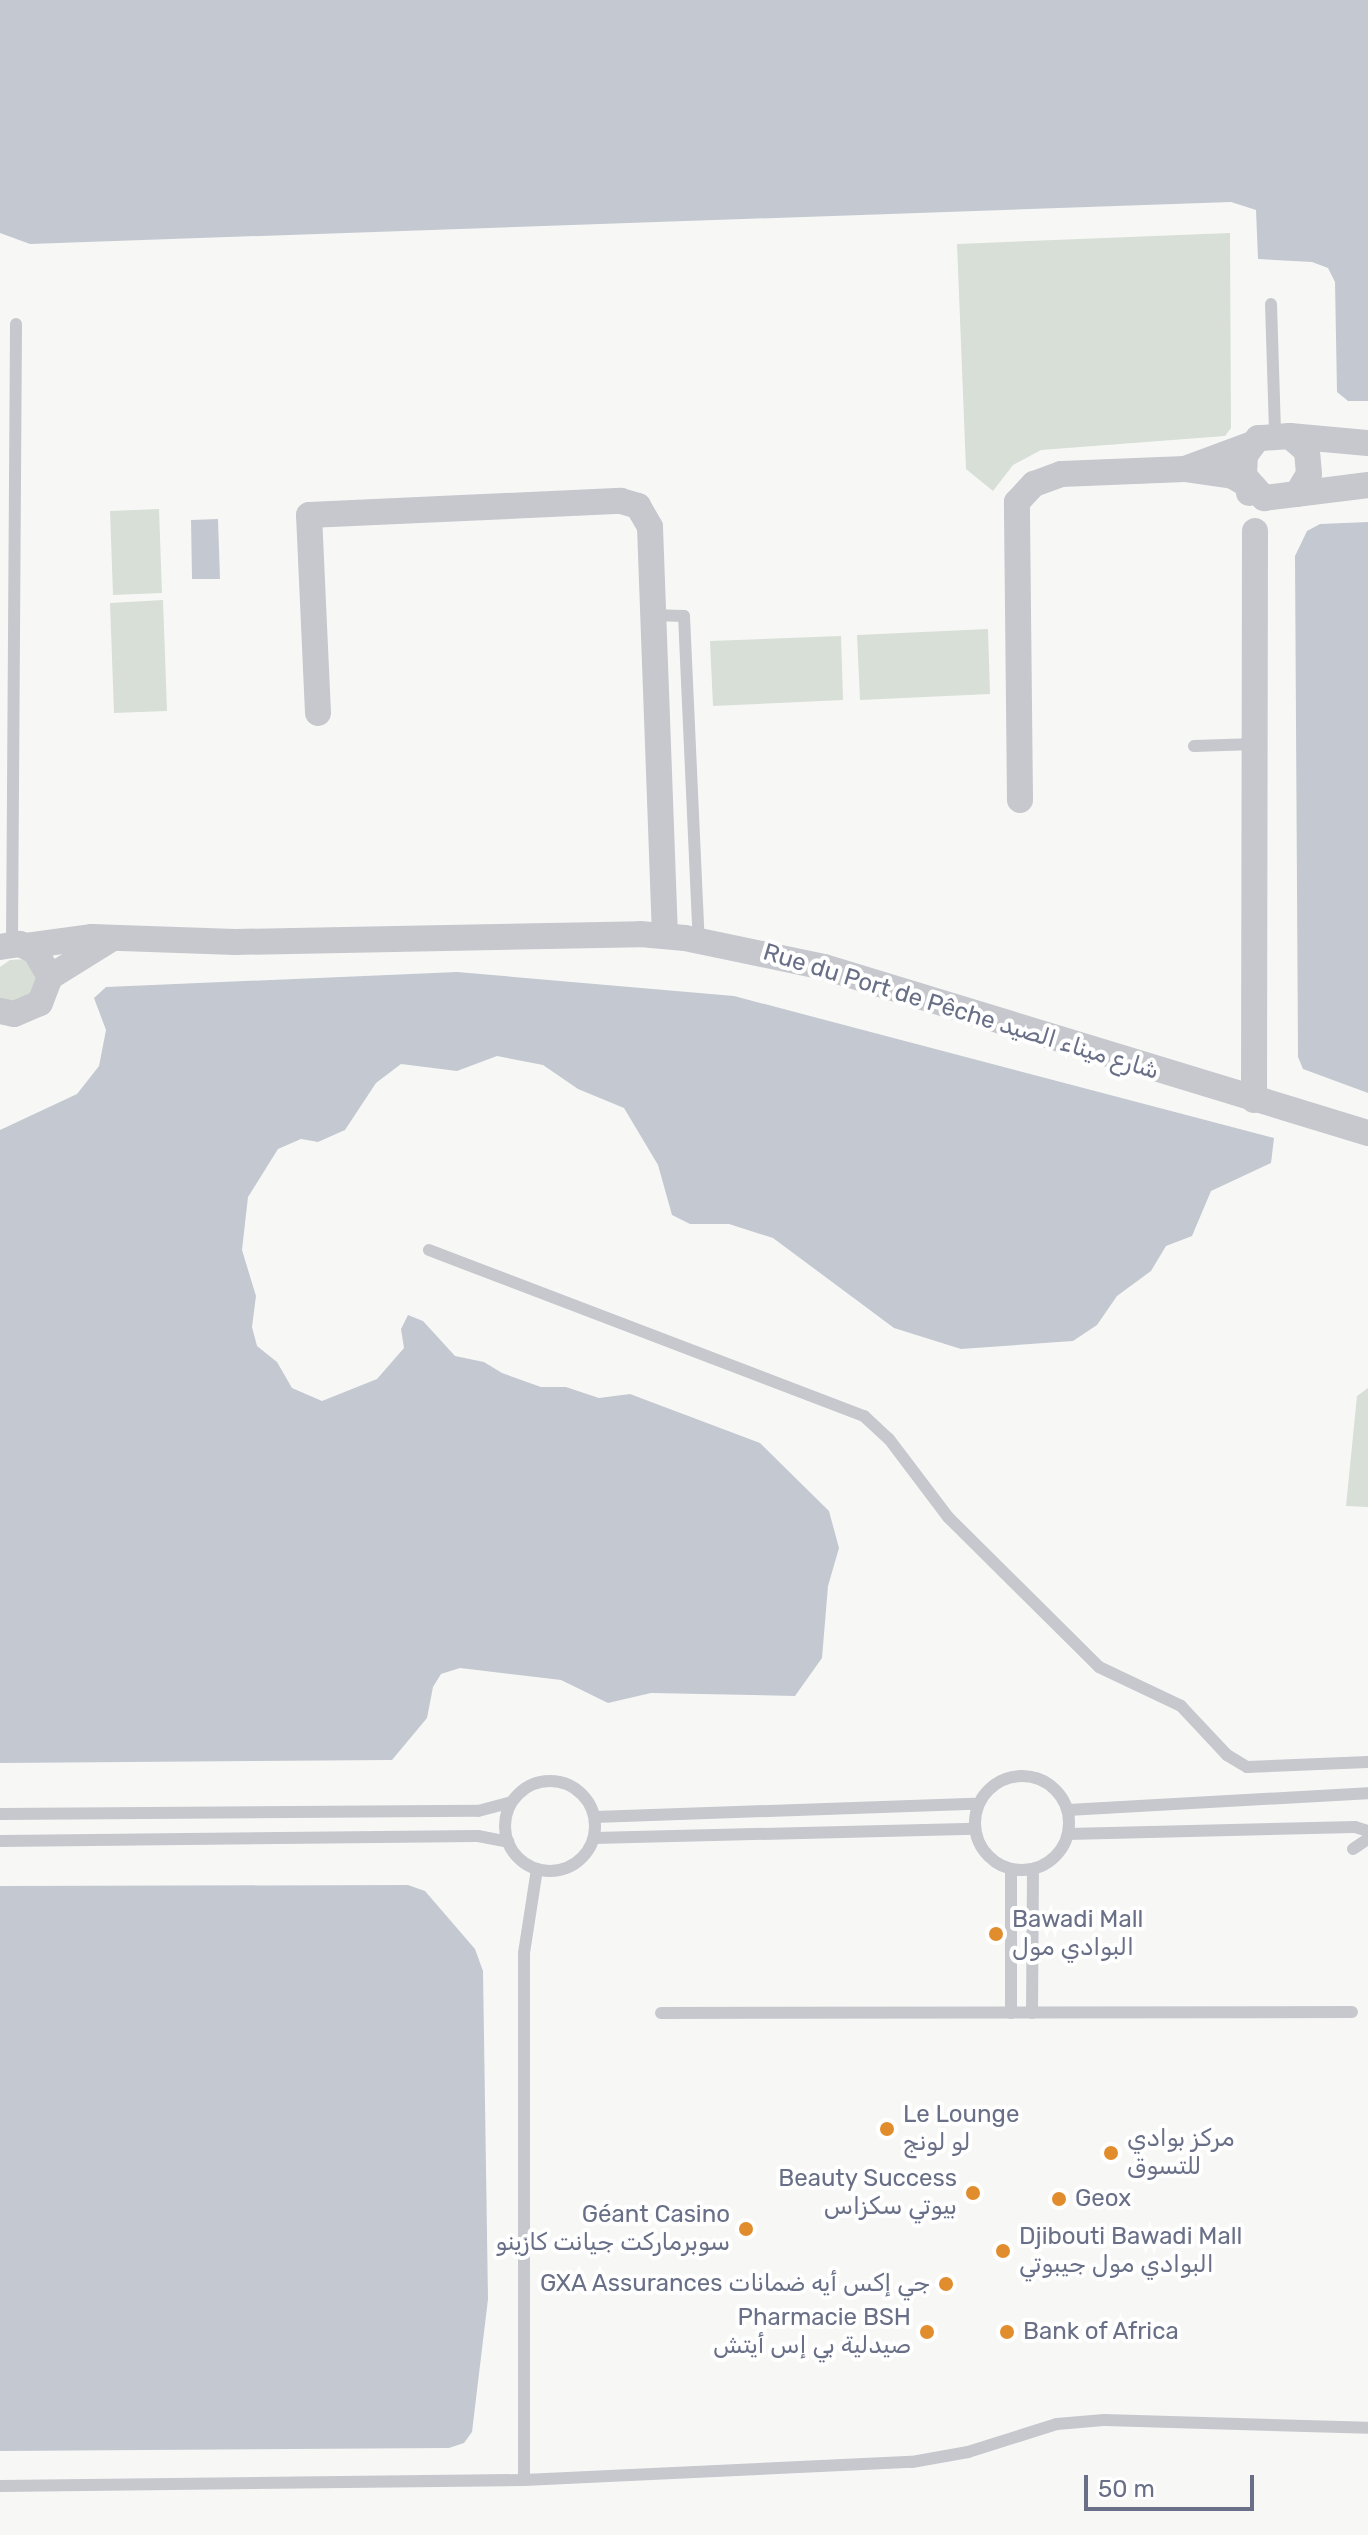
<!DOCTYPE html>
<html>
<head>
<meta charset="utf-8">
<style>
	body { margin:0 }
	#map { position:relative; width:1368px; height:2535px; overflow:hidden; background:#f7f8f6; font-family:Rubik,"Noto Sans Arabic",sans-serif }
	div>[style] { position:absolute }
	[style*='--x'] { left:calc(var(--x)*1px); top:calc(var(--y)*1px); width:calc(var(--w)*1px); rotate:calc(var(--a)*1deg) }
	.green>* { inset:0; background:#d8dfd7 }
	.water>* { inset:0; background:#c4c9d1 }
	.service>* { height:12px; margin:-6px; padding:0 6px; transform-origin:6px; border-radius:6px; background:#c6c8cd }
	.service>.ring { margin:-6px; padding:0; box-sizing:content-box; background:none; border:12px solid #c6c8cd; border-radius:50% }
	.minor>* { height:26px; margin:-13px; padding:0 13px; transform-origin:13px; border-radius:13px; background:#c6c8cd }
	.dots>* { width:22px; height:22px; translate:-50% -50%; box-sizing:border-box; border:4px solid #fff; border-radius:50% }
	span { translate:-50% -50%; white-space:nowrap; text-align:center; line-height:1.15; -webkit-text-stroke:8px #fff; paint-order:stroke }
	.street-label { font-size:24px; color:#686f86 }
	.poi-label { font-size:24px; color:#686f86 }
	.left { translate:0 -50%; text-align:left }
	.right { translate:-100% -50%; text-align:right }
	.scale { position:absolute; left:1084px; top:2475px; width:170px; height:36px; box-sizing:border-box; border:4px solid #686f86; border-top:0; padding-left:10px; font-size:24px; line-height:28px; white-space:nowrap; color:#686f86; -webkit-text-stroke:6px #fff; paint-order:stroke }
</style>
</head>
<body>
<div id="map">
	<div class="green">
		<i style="clip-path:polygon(1230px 233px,1231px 428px,1225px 436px,1041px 450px,1013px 465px,993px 491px,966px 469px,957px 244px)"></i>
		<i style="clip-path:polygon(159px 509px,162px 593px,113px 595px,110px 511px)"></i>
		<i style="clip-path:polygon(163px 600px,167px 711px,114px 713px,110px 603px)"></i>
		<i style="clip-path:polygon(988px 629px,990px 694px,860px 700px,857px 635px)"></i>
		<i style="clip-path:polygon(841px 636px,843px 700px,713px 706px,710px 641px)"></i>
		<i style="clip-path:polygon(28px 959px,45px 994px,0 1003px,0 967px,10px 960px)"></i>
		<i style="clip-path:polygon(1368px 1388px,1368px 1507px,1346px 1506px,1357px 1396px)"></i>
	</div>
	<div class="water">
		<i style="clip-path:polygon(0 0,1368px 0,1368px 401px,1348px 401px,1337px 392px,1335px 282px,1328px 268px,1312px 262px,1258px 259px,1256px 210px,1231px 202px,30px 244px,0 233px)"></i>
		<i style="clip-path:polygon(218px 519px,220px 579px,192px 579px,191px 520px)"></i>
		<i style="clip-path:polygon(1368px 522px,1368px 1093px,1303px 1069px,1298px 1057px,1295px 556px,1307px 531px,1320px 524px)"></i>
		<i style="clip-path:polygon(457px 972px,734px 996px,1274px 1138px,1271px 1163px,1211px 1191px,1192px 1236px,1166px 1246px,1151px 1271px,1117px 1296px,1097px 1325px,1073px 1341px,961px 1349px,894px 1328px,773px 1238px,729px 1224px,690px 1224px,672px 1215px,658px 1165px,624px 1108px,578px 1089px,543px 1065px,497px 1056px,457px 1071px,401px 1064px,376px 1083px,345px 1130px,318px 1142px,301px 1139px,278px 1149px,248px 1197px,242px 1250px,256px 1296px,252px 1327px,257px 1346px,277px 1362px,292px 1388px,322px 1401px,377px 1379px,404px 1348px,401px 1329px,408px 1315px,423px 1321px,455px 1356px,484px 1362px,502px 1373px,541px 1387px,566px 1387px,599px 1398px,630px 1394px,760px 1443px,829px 1511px,839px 1548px,828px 1586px,822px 1658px,795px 1696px,651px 1693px,608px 1703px,561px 1680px,460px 1668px,441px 1674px,433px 1687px,427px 1718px,392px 1760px,0 1763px,0 1130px,77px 1094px,99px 1066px,106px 1030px,94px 998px,106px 987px)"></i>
		<i style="clip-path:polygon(408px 1885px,425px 1891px,475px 1949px,483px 1971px,488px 2299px,472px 2432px,464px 2443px,449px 2448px,0 2451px,0 1886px)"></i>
	</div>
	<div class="service">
		<i style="--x:1271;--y:304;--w:129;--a:88.2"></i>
		<i style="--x:653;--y:615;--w:31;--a:2"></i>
		<i style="--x:684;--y:616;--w:325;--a:87.4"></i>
		<i style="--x:1194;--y:746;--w:61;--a:-1.9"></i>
		<i style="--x:12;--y:944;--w:620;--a:-89.63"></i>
		<i style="--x:429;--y:1250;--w:466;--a:20.9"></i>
		<i style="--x:864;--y:1416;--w:34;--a:43"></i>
		<i style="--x:889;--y:1439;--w:98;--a:52.9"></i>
		<i style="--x:948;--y:1517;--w:213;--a:44.8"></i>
		<i style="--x:1099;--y:1667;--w:91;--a:25.4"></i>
		<i style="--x:1181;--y:1706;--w:67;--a:46.8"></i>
		<i style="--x:1227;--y:1755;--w:23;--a:31"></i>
		<i style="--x:1247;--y:1767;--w:121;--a:-2.4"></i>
		<i class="ring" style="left:975px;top:1776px;width:82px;height:82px"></i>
		<i class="ring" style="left:505px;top:1781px;width:78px;height:78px"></i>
		<i style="--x:1068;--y:1810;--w:300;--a:-3.2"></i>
		<i style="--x:0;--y:1814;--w:478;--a:-0.4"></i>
		<i style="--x:478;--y:1811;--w:34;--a:-15"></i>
		<i style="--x:595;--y:1817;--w:379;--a:-2"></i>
		<i style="--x:1068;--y:1834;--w:287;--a:-1.4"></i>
		<i style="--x:1355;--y:1827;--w:14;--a:17"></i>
		<i style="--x:594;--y:1838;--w:381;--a:-1.4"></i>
		<i style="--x:0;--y:1841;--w:478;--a:-0.6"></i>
		<i style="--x:478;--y:1836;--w:31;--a:11"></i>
		<i style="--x:1353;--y:1849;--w:18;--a:-34"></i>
		<i style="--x:661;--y:2013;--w:691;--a:-0.08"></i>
		<i style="--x:1011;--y:2013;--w:144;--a:-90"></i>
		<i style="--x:1032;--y:2013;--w:144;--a:-89.6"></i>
		<i style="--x:524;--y:2480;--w:527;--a:-90"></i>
		<i style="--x:524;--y:1953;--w:85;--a:-81.2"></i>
		<i style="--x:0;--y:2486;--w:524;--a:-0.66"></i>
		<i style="--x:524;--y:2480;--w:388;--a:-2.7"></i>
		<i style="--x:912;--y:2462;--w:57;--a:-10.1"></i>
		<i style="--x:968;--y:2452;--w:93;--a:-17.5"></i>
		<i style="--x:1057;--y:2424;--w:47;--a:-4.9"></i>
		<i style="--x:1104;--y:2420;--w:264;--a:1.7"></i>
	</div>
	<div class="minor">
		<i style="--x:1290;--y:436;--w:78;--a:5.1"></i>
		<i style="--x:1249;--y:493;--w:8;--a:-97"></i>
		<i style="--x:1248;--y:485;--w:17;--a:-149"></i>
		<i style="--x:1233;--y:476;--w:49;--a:-171.7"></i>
		<i style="--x:1185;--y:469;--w:69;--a:-20.3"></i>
		<i style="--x:1297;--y:494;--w:23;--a:-59"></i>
		<i style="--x:1309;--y:474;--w:23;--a:-95"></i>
		<i style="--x:1307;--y:451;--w:23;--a:-139"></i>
		<i style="--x:1290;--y:436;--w:32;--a:176"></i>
		<i style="--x:1258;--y:438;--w:21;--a:127"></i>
		<i style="--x:1245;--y:455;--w:21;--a:93"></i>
		<i style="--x:1244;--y:476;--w:30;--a:48"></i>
		<i style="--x:1264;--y:498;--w:105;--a:-7.1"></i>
		<i style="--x:318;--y:713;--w:198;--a:-92.6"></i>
		<i style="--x:309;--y:515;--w:312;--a:-2.6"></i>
		<i style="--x:621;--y:501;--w:18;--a:16"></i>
		<i style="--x:638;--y:506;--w:24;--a:60"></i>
		<i style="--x:650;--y:527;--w:409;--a:87.9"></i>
		<i style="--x:1020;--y:800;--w:298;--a:-90.6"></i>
		<i style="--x:1017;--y:502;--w:25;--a:-47"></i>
		<i style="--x:1034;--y:484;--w:29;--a:-20"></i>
		<i style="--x:1061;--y:474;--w:124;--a:-2.3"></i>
		<i style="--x:26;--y:946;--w:67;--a:-7.8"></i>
		<i style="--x:92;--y:937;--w:143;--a:2"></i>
		<i style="--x:235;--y:942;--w:405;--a:-1.1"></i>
		<i style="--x:640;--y:934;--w:45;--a:5.1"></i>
		<i style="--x:685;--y:938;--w:142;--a:11.8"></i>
		<i style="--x:824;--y:967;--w:569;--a:16.97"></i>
		<i style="--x:0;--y:947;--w:20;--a:-9"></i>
		<i style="--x:20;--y:944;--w:17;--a:25"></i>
		<i style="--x:35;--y:951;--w:30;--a:60"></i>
		<i style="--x:50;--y:977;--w:28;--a:111"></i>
		<i style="--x:40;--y:1003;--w:28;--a:157"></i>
		<i style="--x:14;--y:1014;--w:14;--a:-168"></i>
		<i style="--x:50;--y:977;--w:72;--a:-31.9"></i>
		<i style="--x:1254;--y:1100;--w:569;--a:-89.9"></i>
	</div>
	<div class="dots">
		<i style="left:996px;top:1934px;background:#e18d2d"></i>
		<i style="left:887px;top:2129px;background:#e18d2d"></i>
		<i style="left:1111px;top:2153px;background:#e18d2d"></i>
		<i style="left:973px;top:2193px;background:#e18d2d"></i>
		<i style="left:1059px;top:2199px;background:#e18d2d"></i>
		<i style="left:746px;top:2229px;background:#e18d2d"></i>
		<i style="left:1003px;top:2251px;background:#e18d2d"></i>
		<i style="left:946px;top:2284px;background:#e18d2d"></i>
		<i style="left:927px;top:2332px;background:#e18d2d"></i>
		<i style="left:1007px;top:2332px;background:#e18d2d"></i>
	</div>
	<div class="street-label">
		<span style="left:961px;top:1012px;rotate:17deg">Rue du Port de Pêche شارع ميناء الصيد</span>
	</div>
	<div class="poi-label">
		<span class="left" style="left:1012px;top:1934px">Bawadi Mall<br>البوادي مول</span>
		<span class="left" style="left:903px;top:2129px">Le Lounge<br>لو لونج</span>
		<span class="left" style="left:1127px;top:2153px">مركز بوادي<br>للتسوق</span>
		<span class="right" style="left:957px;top:2193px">Beauty Success<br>بيوتي سكزاس</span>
		<span class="left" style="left:1075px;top:2199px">Geox</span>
		<span class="right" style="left:730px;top:2229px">Géant Casino<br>سوبرماركت جيانت كازينو</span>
		<span class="left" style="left:1019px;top:2251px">Djibouti Bawadi Mall<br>البوادي مول جيبوتي</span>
		<span class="right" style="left:930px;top:2284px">GXA Assurances جي إكس أيه ضمانات</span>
		<span class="right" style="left:911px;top:2332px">Pharmacie BSH<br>صيدلية بي إس أيتش</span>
		<span class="left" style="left:1023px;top:2332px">Bank of Africa</span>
	</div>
	<div class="scale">50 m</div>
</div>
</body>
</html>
